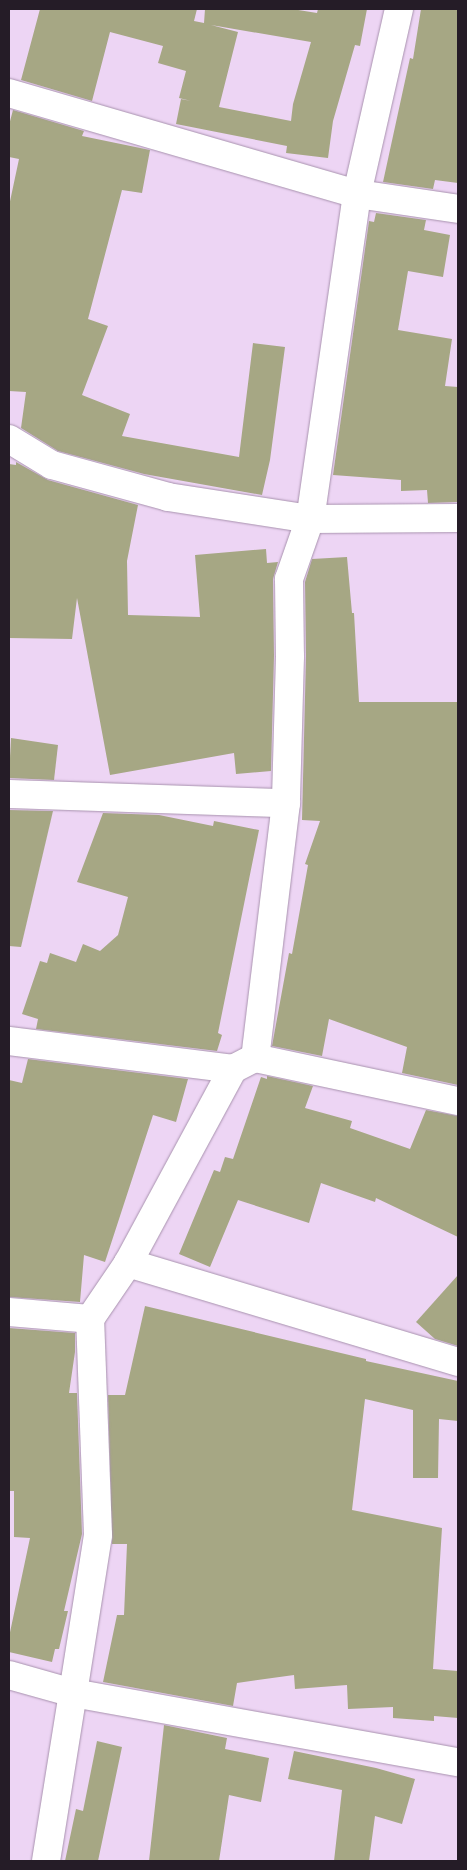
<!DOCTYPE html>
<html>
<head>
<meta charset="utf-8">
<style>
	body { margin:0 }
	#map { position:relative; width:467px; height:1870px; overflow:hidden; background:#edd5f4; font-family:"Archivo Narrow",sans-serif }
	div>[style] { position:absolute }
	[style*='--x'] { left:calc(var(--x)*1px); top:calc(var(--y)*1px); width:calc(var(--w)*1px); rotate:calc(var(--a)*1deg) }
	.building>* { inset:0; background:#a6a784 }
	.roads { filter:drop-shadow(0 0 1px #a892ae) drop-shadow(0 0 1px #a892ae) }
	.street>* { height:28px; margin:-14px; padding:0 14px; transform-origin:14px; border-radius:14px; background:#fff }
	span { translate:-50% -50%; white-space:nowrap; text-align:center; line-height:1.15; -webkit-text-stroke:5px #edd5f4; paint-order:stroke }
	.frame { position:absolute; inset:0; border:10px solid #251c27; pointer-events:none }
</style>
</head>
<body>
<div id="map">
	<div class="building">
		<i style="clip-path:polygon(evenodd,40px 9px,197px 9px,194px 21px,204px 23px,205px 9px,292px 9px,317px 13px,318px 9px,367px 9px,360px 46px,355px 45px,333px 121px,328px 158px,286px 153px,287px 146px,176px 124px,181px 99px,191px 101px,179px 98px,186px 71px,158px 63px,163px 46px,110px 32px,92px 101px,21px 80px,40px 9px,211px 25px,311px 42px,293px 104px,291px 121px,219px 107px,238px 32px,211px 25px)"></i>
		<i style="clip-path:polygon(421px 9px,458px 9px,458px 183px,435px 180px,433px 189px,383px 182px,410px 58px,413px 59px)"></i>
		<i style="clip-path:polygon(13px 110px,84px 131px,82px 136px,150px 150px,142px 193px,122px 190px,88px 319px,108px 326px,82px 395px,130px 414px,122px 436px,239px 457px,253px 343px,285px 347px,270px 460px,262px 495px,144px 474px,58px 451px,21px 428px,26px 392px,9px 391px,9px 206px,19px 159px,9px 157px,9px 125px)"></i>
		<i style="clip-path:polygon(376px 213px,426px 220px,424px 230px,450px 235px,443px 277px,408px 271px,398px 330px,452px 339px,445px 386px,458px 387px,458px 502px,428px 503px,427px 490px,401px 491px,401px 480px,333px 475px,369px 221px,374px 222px)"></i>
		<i style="clip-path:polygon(16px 462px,48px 480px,138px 505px,127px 561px,128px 615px,200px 617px,195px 555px,266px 549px,267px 563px,278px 562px,273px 579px,274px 656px,271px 771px,236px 774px,234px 753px,110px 775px,77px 598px,72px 639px,9px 638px,9px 464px,16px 465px)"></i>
		<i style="clip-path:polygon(347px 557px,352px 613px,354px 613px,359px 702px,458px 702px,458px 1085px,402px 1073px,407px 1047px,329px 1019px,322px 1056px,272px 1046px,289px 953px,292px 954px,308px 865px,305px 864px,320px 821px,302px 820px,306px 656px,305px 582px,312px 559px)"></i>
		<i style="clip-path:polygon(11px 738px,58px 745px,54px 780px,9px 778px)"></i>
		<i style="clip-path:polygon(9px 810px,53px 811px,21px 947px,9px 946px)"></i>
		<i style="clip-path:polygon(103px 813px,159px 815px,213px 826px,214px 821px,259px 830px,218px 1033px,222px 1035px,217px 1051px,36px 1029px,38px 1019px,22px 1014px,40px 961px,47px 963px,50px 953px,76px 962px,83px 944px,100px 951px,118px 935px,128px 897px,77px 882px)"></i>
		<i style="clip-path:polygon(28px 1059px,188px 1079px,176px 1122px,153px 1115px,105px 1262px,84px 1255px,80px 1302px,9px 1297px,9px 1080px,22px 1083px)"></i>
		<i style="clip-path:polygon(267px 1076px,313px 1086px,305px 1108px,352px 1121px,350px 1128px,410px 1149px,426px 1110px,458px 1116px,458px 1237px,376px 1198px,375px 1202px,321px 1183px,309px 1223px,238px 1200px,210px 1267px,179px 1254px,214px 1170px,220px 1172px,225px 1157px,233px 1159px,261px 1077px,267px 1079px)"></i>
		<i style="clip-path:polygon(458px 1275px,458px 1346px,435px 1339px,416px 1322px)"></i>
		<i style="clip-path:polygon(145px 1306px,366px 1359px,366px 1361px,458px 1381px,458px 1421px,439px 1419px,438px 1478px,413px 1478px,413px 1410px,365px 1399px,352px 1510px,442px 1528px,433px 1669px,458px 1671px,458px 1718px,434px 1716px,434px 1721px,393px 1718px,393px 1707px,348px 1709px,347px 1685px,295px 1689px,294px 1675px,237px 1683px,233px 1706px,103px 1682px,117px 1615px,124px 1615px,127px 1544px,112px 1544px,108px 1395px,125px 1395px)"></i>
		<i style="clip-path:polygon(9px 1328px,75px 1333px,75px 1352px,69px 1393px,77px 1393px,82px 1534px,64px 1611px,68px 1611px,59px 1649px,55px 1649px,52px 1662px,9px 1652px,9px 1637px,30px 1538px,14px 1537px,14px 1491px,9px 1491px)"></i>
		<i style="clip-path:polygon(164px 1725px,227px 1738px,225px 1749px,269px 1758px,261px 1802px,229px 1795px,219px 1861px,149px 1861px)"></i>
		<i style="clip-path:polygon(97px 1741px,122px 1747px,98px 1861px,65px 1861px,76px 1809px,83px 1811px)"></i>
		<i style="clip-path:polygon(294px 1751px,376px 1768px,415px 1779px,402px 1824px,375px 1816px,369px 1861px,334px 1861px,342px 1790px,288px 1779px)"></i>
	</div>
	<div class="roads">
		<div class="street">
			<i style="--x:399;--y:9;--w:190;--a:102.8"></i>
			<i style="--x:357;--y:194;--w:328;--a:98.2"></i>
			<i style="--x:310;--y:519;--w:64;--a:109.3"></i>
			<i style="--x:289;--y:579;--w:77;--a:89.3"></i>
			<i style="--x:290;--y:656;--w:147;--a:91.6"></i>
			<i style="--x:286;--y:803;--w:257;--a:96.9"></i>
			<i style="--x:255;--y:1058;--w:208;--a:12"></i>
			<i style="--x:9;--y:93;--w:362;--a:16.2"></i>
			<i style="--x:357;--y:194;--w:102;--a:8.4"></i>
			<i style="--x:9;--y:439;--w:50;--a:31.2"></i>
			<i style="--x:52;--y:465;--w:120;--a:15.4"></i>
			<i style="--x:168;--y:497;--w:144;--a:8.8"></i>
			<i style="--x:310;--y:519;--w:148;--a:-0.4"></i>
			<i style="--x:9;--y:794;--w:277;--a:1.9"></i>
			<i style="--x:9;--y:1041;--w:226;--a:7.1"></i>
			<i style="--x:233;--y:1069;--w:18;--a:-27"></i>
			<i style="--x:128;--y:1263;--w:345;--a:16.7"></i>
			<i style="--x:9;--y:1312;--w:81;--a:4.9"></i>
			<i style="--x:90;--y:1319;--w:68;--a:-55.8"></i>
			<i style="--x:128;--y:1263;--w:221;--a:-61.6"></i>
			<i style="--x:9;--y:1675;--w:66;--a:15.7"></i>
			<i style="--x:73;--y:1693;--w:160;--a:-81"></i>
			<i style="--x:98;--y:1535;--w:216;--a:-92.1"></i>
			<i style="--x:46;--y:1861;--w:170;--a:-80.9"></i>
			<i style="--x:73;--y:1693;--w:391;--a:10.2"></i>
		</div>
	</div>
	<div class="frame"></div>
</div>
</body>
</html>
